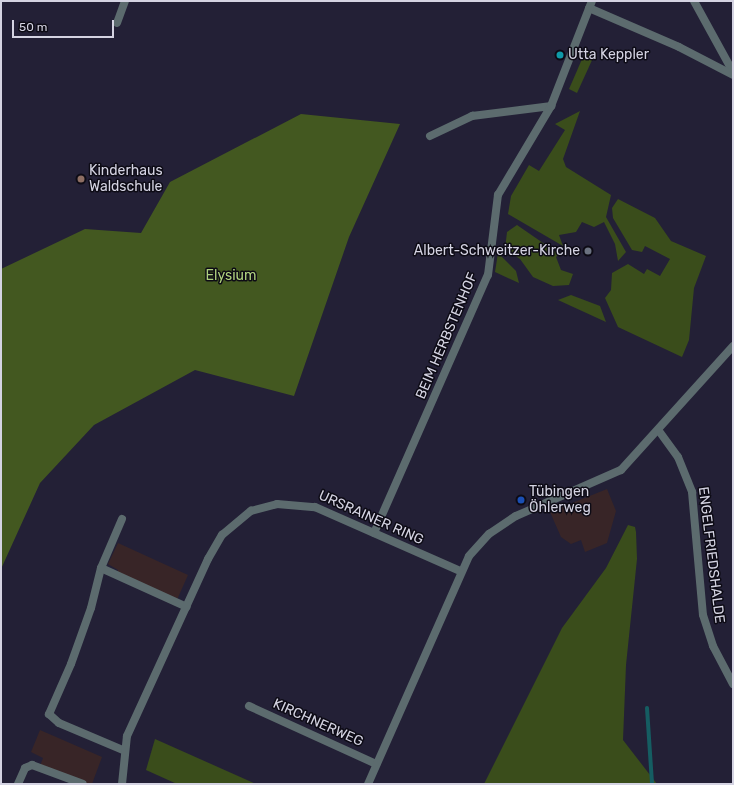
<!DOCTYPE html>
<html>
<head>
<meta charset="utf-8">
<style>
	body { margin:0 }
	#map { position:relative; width:734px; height:785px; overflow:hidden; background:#232036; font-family:Rubik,sans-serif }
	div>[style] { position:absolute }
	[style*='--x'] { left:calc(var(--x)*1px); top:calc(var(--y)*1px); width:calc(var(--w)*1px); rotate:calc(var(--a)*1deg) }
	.industrial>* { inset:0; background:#382527 }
	.green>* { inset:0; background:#3a4d1b }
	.forest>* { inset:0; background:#435820 }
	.stream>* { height:4px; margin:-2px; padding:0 2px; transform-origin:2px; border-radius:2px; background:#155d62 }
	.street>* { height:8px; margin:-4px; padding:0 4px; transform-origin:4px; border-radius:4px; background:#5c6b6e }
	.dots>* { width:11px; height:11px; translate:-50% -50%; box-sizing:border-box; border:2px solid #0d0b15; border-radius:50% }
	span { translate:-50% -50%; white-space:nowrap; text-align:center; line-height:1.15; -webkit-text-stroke:3px #0d0b15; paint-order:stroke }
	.poi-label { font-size:14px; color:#d4d3e2 }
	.left { translate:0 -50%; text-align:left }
	.right { translate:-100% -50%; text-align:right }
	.park-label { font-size:14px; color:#afd17e }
	.street-label { font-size:14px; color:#d4d3e2 }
	.frame { position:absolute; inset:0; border:2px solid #d4d3e2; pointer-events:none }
	.scale { position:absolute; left:12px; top:20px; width:102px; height:18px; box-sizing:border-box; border:2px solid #d4d3e2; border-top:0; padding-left:5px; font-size:12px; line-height:14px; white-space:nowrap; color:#d4d3e2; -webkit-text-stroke:3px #0d0b15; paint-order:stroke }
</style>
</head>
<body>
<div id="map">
	<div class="industrial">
		<i style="clip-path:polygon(607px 489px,616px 511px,607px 543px,585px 552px,581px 540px,571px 544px,561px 537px,550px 512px)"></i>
		<i style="clip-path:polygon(118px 543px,188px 575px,176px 602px,116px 575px,118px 570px,108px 564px)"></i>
		<i style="clip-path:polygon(40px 730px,102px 757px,92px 784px,83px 784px,40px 766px,43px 758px,31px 752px)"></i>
	</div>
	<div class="green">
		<i style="clip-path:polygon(586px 50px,593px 58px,577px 93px,569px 89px)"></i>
		<i style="clip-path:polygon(580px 111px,563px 159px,566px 167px,611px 195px,606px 217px,626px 252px,618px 261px,615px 244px,604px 222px,594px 227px,582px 222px,576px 232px,559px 235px,563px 246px,508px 214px,511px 196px,529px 165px,539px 171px,565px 130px,555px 124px)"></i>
		<i style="clip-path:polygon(618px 199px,655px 218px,671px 241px,706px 256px,694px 288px,689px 340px,682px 357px,618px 327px,605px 298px,611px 290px,612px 273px,628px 264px,644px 274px,647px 269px,660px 276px,670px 259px,645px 246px,642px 252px,632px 250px,613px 218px,612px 208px)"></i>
		<i style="clip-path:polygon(517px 225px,559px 254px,556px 257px,561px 270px,573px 274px,569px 285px,553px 286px,533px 277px,520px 259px,505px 249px,507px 232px)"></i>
		<i style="clip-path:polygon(498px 253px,516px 271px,519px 283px,495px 272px)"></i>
		<i style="clip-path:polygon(571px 295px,600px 306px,606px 322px,558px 300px)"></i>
		<i style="clip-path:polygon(628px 525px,635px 527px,636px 532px,637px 559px,626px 665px,623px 740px,657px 784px,484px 784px,562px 628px,606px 568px)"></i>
		<i style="clip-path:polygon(155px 739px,256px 784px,177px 784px,146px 770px)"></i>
	</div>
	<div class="forest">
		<i style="clip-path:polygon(301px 114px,400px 124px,349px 237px,294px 396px,195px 370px,94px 425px,40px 483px,1px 569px,1px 269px,85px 229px,141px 233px,170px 182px)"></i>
	</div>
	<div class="stream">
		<i style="--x:647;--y:708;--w:76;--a:86.2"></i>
	</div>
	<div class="street">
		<i style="--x:694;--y:1;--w:81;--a:61.2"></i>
		<i style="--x:589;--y:8;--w:98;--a:23.4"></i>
		<i style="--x:679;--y:47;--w:61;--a:27.4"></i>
		<i style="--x:117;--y:23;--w:23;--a:-70"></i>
		<i style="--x:430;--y:136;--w:47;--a:-25.5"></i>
		<i style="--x:472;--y:116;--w:80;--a:-7.2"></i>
		<i style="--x:659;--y:431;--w:32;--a:54"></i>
		<i style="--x:678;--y:457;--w:38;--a:68"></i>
		<i style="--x:692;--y:492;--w:123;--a:84.9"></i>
		<i style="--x:703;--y:615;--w:33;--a:72"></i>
		<i style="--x:713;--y:646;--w:43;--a:62.2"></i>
		<i style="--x:122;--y:519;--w:53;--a:113.2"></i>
		<i style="--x:101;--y:568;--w:41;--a:104"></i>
		<i style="--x:91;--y:608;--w:59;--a:109.7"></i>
		<i style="--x:71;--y:664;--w:55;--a:113.7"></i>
		<i style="--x:49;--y:714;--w:13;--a:42"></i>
		<i style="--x:59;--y:723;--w:69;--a:22.9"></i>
		<i style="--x:374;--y:533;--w:282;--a:-66.2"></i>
		<i style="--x:488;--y:275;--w:81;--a:-82.9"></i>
		<i style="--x:498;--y:195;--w:104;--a:-59.2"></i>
		<i style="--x:551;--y:106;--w:113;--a:-68.7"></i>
		<i style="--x:101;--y:568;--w:94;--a:24.4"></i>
		<i style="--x:249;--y:706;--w:140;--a:24.5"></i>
		<i style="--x:18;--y:784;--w:17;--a:-66"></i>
		<i style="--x:25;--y:768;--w:8;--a:-23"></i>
		<i style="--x:32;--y:765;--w:54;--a:20.4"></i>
		<i style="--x:122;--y:784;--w:48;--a:-84.1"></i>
		<i style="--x:127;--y:736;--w:195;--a:-65.4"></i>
		<i style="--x:208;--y:559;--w:28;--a:-60"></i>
		<i style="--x:222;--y:535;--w:38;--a:-40"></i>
		<i style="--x:251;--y:511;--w:27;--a:-15"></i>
		<i style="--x:277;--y:504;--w:38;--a:5"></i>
		<i style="--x:315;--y:507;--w:158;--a:23.8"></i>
		<i style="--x:368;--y:784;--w:249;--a:-66.1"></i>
		<i style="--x:469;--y:556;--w:30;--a:-48"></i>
		<i style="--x:489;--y:534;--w:32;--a:-34"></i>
		<i style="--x:516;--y:516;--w:115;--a:-23.7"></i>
		<i style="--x:621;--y:470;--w:167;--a:-47.9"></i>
	</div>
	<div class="dots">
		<i style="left:560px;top:55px;background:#0f9aa8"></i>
		<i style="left:81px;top:179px;background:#8d6e63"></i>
		<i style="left:588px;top:251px;background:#6b7280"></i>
		<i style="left:521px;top:500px;background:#1a4fb4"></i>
	</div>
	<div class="poi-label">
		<span class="left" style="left:568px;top:55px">Utta Keppler</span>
		<span class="left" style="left:89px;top:179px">Kinderhaus<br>Waldschule</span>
		<span class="right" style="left:580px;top:251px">Albert-Schweitzer-Kirche</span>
		<span class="left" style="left:529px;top:500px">Tübingen<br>Öhlerweg</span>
	</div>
	<div class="park-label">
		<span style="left:231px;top:276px">Elysium</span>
	</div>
	<div class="street-label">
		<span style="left:447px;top:336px;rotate:-67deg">BEIM HERBSTENHOF</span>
		<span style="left:371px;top:518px;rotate:24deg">URSRAINER RING</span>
		<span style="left:711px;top:555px;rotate:83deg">ENGELFRIEDSHALDE</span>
		<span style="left:318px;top:723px;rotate:24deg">KIRCHNERWEG</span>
	</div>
	<div class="frame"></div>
	<div class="scale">50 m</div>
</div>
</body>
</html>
